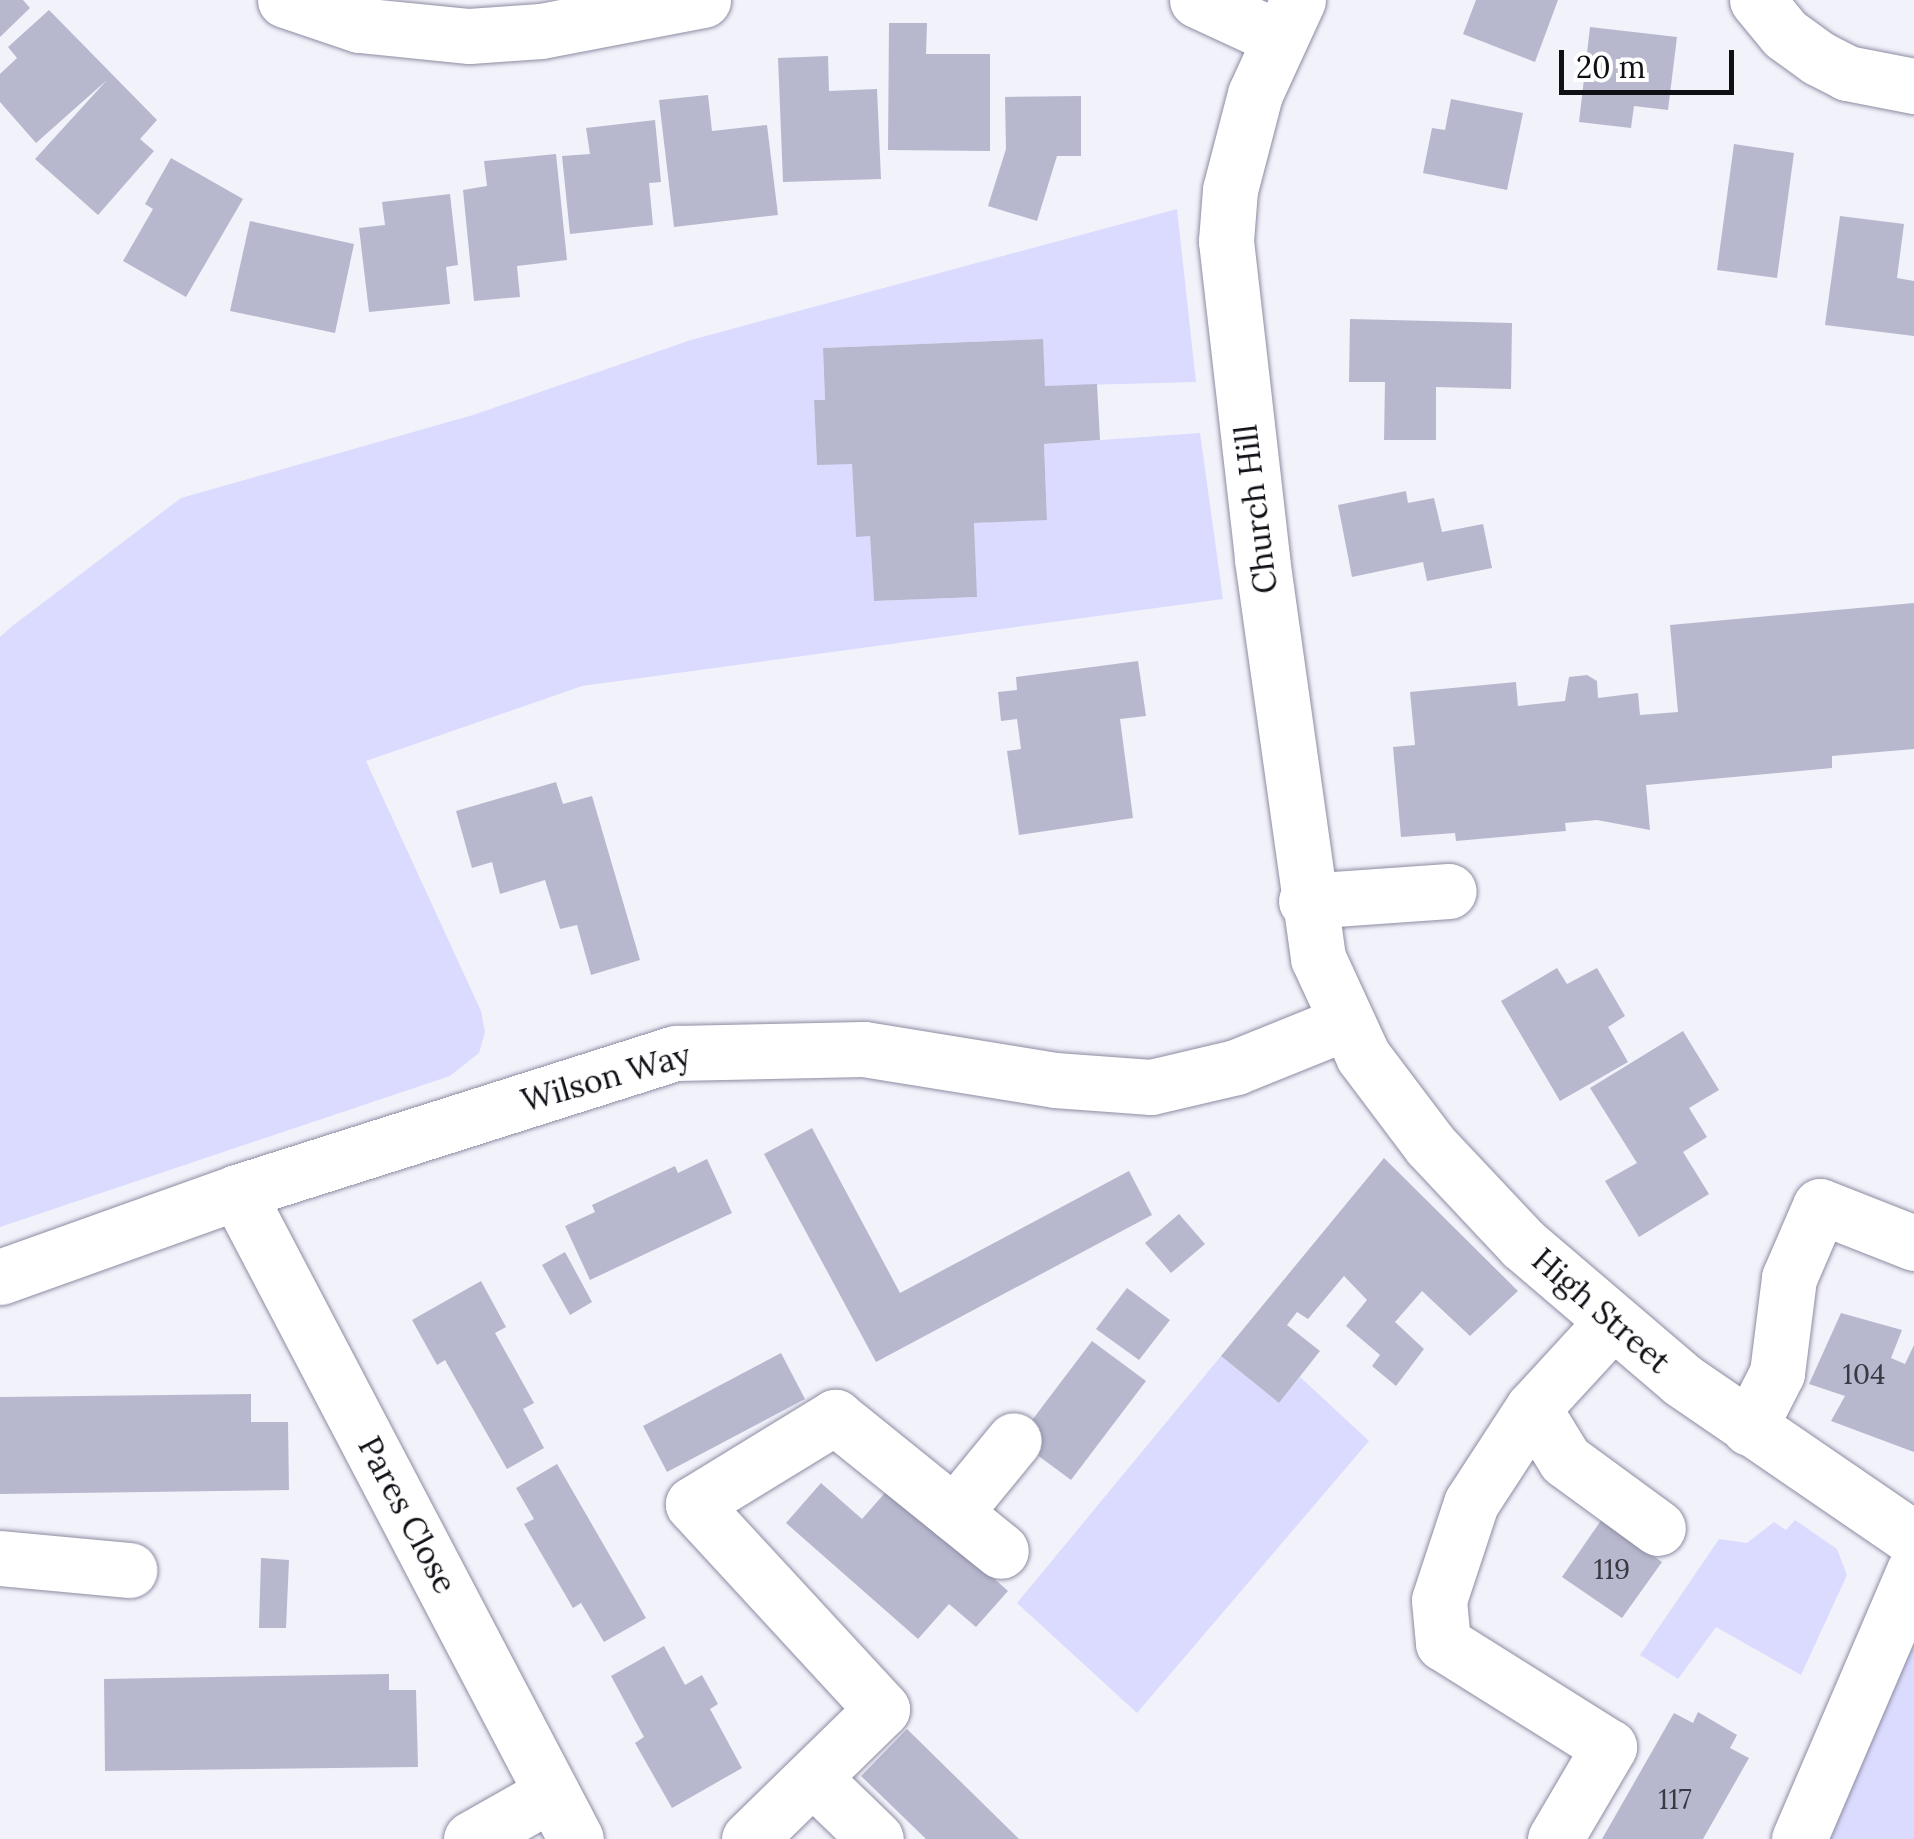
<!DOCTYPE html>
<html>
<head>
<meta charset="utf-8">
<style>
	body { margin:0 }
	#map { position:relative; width:1914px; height:1839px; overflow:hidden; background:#f2f2fb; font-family:Lora,serif }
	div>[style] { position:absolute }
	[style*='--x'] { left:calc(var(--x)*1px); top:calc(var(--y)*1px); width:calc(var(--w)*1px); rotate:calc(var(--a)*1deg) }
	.green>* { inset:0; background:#dbdbff }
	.building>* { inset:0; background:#b7b8ce }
	.roads { filter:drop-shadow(0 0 2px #8c8ca2) drop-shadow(0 0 2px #8c8ca2) }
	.minor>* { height:55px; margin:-27.5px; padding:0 27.5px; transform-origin:27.5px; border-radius:27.5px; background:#fff }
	span { translate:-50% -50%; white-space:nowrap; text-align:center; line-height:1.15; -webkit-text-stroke:8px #fff; paint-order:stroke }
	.number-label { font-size:28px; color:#393944 }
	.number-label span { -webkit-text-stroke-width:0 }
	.street-label { font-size:32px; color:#0f0f16 }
	.scale { position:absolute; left:1559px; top:50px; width:175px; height:45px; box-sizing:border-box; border:5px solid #0f0f16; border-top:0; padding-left:12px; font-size:30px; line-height:35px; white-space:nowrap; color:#0f0f16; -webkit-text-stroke:8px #fff; paint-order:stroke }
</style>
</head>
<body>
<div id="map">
	<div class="green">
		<i style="clip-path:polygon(1177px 209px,1196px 382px,1045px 386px,1042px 339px,823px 348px,825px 400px,814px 401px,817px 464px,852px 464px,856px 536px,870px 536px,874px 601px,976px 597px,974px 523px,1047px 519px,1044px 444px,1200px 433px,1223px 599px,582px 686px,366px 761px,481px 1011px,485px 1032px,479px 1053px,450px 1076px,0 1227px,0 637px,11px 627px,181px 498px,473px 415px,691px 340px)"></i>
		<i style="clip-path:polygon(1221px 1356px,1279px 1403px,1300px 1377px,1369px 1441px,1137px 1713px,1017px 1603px)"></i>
		<i style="clip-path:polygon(1795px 1520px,1837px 1549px,1847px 1575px,1801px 1675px,1716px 1627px,1678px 1679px,1640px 1655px,1719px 1539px,1747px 1543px,1774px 1522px,1786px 1530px)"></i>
		<i style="clip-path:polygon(1914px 1611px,1914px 1839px,1821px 1839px)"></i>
	</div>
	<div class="building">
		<i style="clip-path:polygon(0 0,23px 0,30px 8px,0 37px)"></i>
		<i style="clip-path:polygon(1476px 0,1558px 0,1535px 62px,1463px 34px)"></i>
		<i style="clip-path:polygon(49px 10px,157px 120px,140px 139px,154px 151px,98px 215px,35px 159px,107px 80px,36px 143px,0 102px,0 74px,17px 58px,8px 47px)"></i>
		<i style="clip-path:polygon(889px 23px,927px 23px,926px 54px,990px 54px,990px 151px,888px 150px)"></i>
		<i style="clip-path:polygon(1590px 27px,1677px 37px,1668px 110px,1634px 106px,1631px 128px,1579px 122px)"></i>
		<i style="clip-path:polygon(828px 56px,829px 91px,877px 89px,881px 179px,783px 182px,778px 58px)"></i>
		<i style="clip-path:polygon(708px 95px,712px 131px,767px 125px,778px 215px,674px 227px,659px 100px)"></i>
		<i style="clip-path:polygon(1081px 96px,1081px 156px,1057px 156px,1037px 221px,988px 206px,1006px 149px,1005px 97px)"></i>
		<i style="clip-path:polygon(1451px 99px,1523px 113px,1507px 190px,1423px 173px,1432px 128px,1445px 130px)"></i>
		<i style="clip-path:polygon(655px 120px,661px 182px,649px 183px,653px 225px,570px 234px,562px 156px,590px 154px,586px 128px)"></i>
		<i style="clip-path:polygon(1734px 144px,1794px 153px,1777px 278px,1717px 270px)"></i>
		<i style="clip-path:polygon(556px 154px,567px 260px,517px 266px,520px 297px,474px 301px,463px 190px,487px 186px,484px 161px)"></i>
		<i style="clip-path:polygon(171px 158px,243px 199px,186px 297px,123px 261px,153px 209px,145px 204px)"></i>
		<i style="clip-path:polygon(450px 194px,458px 265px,446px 267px,450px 304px,369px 312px,359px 228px,385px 225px,382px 202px)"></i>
		<i style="clip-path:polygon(1840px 216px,1904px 224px,1897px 278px,1914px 281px,1914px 336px,1825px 325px)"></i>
		<i style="clip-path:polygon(250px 221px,354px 244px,335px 333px,230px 311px)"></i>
		<i style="clip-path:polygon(1350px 319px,1512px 323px,1511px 389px,1436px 387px,1436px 440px,1384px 440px,1385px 382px,1349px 382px)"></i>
		<i style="clip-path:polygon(1043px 339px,1045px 386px,1097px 384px,1100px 440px,1044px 444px,1047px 520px,974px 523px,977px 597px,874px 601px,870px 536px,856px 537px,852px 464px,817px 465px,814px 400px,825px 400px,823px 348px)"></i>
		<i style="clip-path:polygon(1406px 491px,1408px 503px,1434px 498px,1442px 532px,1483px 524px,1492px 568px,1427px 581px,1423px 562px,1352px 577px,1338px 505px)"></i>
		<i style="clip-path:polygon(1914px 603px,1914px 749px,1832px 756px,1832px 768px,1646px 785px,1650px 830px,1597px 820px,1565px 823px,1566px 831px,1456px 841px,1455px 833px,1401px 837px,1393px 747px,1415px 745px,1410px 692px,1516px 682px,1518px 706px,1565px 701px,1569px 677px,1587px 675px,1597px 681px,1598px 698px,1638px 693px,1640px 715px,1678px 712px,1670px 625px)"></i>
		<i style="clip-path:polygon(1138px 661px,1146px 716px,1120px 719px,1133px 818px,1019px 835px,1007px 751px,1021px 749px,1017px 719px,1001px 721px,998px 692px,1017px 690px,1016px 677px)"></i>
		<i style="clip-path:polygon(556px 782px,563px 804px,592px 796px,640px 960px,591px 975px,577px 925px,560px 929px,545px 880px,500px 894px,492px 862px,472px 868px,456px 811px)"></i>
		<i style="clip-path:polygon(1557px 968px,1567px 984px,1597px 968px,1625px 1016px,1608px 1027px,1628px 1062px,1560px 1101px,1501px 1001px)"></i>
		<i style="clip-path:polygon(1683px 1031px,1719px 1090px,1689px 1108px,1707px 1137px,1683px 1152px,1709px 1194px,1639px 1237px,1605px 1181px,1637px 1163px,1590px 1088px)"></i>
		<i style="clip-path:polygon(812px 1128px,900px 1293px,1129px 1171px,1152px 1215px,876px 1362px,764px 1154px)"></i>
		<i style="clip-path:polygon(1384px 1158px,1518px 1291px,1470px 1336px,1422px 1291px,1395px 1322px,1424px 1349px,1396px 1386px,1372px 1366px,1380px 1355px,1346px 1326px,1367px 1300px,1344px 1276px,1308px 1319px,1297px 1312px,1287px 1325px,1320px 1351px,1279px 1403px,1221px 1356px)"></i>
		<i style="clip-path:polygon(707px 1159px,732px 1213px,590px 1280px,565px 1226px,595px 1212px,592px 1205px,675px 1166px,678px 1173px)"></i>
		<i style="clip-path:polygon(1179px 1214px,1205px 1244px,1171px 1273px,1145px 1243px)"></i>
		<i style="clip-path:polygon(565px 1252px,592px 1302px,570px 1315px,542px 1265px)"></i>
		<i style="clip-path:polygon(481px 1281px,506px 1327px,495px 1333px,534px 1403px,523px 1409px,544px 1448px,507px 1469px,445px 1360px,437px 1365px,412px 1320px)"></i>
		<i style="clip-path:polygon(1127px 1288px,1170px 1320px,1139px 1360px,1096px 1329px)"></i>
		<i style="clip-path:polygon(1841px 1313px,1902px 1330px,1891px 1358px,1905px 1364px,1914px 1345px,1914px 1452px,1831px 1421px,1845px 1396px,1809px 1384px)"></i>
		<i style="clip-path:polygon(1092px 1341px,1146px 1381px,1071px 1480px,1017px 1440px)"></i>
		<i style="clip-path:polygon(781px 1353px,805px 1399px,667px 1472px,643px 1426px)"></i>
		<i style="clip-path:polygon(251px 1394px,251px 1422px,288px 1422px,289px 1490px,0 1494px,0 1397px)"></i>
		<i style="clip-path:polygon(557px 1464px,646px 1618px,604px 1642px,581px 1603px,573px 1608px,524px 1524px,534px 1519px,516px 1488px)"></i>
		<i style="clip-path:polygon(821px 1483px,862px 1519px,891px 1486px,1008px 1591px,976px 1627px,949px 1604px,918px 1639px,786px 1523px)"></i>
		<i style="clip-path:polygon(1602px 1519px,1662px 1562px,1622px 1618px,1562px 1577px)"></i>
		<i style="clip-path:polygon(261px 1558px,289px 1560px,286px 1628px,259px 1628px)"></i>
		<i style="clip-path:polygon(664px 1646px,685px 1685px,702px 1675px,718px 1704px,710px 1709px,742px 1768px,672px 1808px,635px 1743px,644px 1737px,611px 1676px)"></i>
		<i style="clip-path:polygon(389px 1674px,389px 1690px,416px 1690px,418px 1767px,105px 1771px,104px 1679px)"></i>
		<i style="clip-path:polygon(1698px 1712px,1737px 1735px,1730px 1748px,1749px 1758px,1703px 1839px,1602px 1839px,1674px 1713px,1693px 1723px)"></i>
		<i style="clip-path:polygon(907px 1729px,1019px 1839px,926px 1839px,861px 1776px)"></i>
	</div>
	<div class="roads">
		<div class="minor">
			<i style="--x:285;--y:0;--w:78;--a:18.7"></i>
			<i style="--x:359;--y:25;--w:111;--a:5.7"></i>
			<i style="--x:469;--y:36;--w:72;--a:-4"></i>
			<i style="--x:541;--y:31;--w:165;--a:-10.8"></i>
			<i style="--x:1197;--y:0;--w:90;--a:24.9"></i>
			<i style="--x:1298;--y:0;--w:103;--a:114.6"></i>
			<i style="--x:1255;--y:94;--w:99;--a:104.6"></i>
			<i style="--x:1230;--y:190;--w:51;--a:94.5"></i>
			<i style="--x:1226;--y:241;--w:320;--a:83.5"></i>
			<i style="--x:1262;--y:559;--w:403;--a:82"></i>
			<i style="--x:1318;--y:958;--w:108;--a:65.3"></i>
			<i style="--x:1363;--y:1056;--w:111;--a:53"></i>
			<i style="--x:1430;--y:1145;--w:136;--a:46.8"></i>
			<i style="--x:1523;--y:1244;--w:209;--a:40.5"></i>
			<i style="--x:1682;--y:1380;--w:281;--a:34.4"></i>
			<i style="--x:1757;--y:0;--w:44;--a:50.5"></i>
			<i style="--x:1785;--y:34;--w:41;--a:36"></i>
			<i style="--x:1818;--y:58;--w:33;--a:27"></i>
			<i style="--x:1847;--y:73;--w:68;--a:11"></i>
			<i style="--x:1306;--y:901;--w:143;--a:-4"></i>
			<i style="--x:237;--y:1192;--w:730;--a:62.35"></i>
			<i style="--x:0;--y:1277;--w:252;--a:-19.7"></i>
			<i style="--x:237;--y:1192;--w:460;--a:-17.6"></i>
			<i style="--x:676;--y:1053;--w:188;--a:-1.2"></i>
			<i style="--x:864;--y:1049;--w:193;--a:9.2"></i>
			<i style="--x:1055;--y:1080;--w:96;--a:4.2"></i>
			<i style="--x:1151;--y:1087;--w:87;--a:-13.2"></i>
			<i style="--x:1236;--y:1067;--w:118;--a:-22"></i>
			<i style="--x:1533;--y:1408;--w:61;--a:58.4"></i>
			<i style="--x:1565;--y:1460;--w:115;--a:36.2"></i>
			<i style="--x:1749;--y:1428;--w:62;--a:-63"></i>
			<i style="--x:1777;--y:1373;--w:96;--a:-82.8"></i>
			<i style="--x:1789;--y:1278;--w:78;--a:-66.7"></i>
			<i style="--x:1820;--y:1206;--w:101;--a:21.5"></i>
			<i style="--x:954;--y:1513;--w:94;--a:-50.6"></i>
			<i style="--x:0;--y:1558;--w:130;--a:5.3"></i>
			<i style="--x:814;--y:1779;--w:86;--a:44.1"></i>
			<i style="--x:471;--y:1839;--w:93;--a:-29.6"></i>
			<i style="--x:749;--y:1839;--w:186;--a:-44.3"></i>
			<i style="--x:882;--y:1709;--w:279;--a:-132.7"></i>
			<i style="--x:693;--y:1504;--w:167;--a:-31.5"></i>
			<i style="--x:835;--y:1417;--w:213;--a:38.9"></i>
			<i style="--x:1555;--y:1839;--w:107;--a:-59.6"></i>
			<i style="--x:1609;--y:1747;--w:196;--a:-147.9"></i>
			<i style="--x:1443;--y:1643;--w:43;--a:-95.3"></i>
			<i style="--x:1439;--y:1600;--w:102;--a:-71.7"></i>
			<i style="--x:1471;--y:1503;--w:113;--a:-56.9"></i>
			<i style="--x:1533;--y:1408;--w:117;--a:-47.4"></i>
			<i style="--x:1799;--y:1839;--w:292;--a:-66.8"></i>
		</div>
	</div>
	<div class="number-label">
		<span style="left:1864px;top:1374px">104</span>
		<span style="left:1612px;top:1569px">119</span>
		<span style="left:1675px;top:1799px">117</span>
	</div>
	<div class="street-label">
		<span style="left:1256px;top:509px;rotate:-97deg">Church Hill</span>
		<span style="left:606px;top:1078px;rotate:-16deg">Wilson Way</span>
		<span style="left:1601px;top:1311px;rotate:41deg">High Street</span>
		<span style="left:407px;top:1515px;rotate:62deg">Pares Close</span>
	</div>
	<div class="scale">20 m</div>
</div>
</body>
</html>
